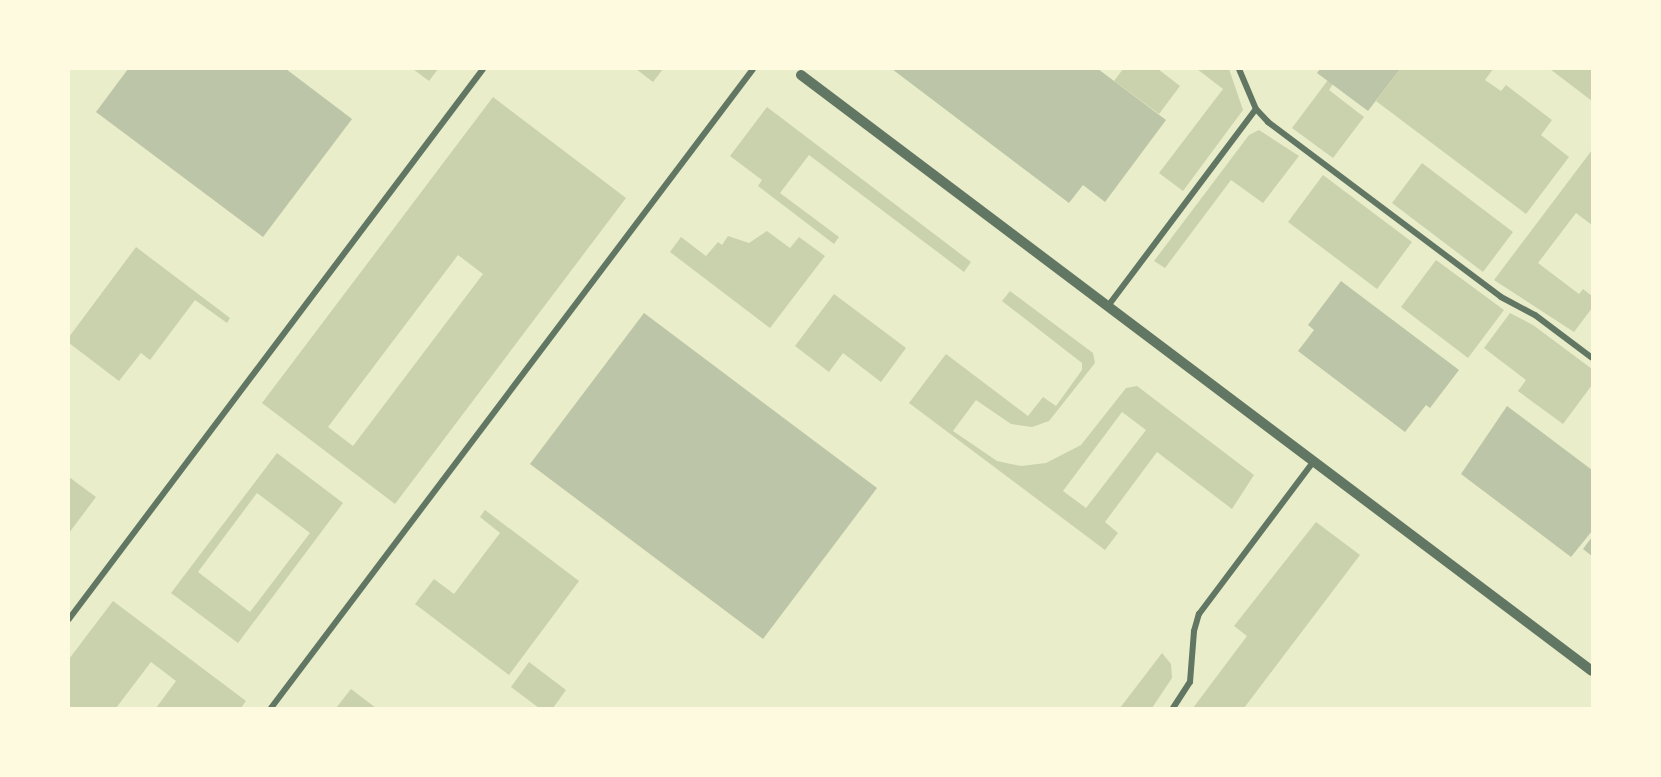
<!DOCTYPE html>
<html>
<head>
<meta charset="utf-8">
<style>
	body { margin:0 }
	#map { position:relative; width:1661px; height:777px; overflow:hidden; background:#e9edc9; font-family:Mulish,sans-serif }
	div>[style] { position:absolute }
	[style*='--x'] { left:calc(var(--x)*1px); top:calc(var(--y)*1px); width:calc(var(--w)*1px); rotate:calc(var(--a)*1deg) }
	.green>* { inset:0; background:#cad2ad }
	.building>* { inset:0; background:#bcc5a7 }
	.minor>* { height:6px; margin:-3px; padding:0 3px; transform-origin:3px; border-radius:3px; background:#617663 }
	.tertiary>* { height:10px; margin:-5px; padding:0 5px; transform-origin:5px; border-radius:5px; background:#617663 }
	span { translate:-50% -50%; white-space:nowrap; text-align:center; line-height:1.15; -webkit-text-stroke:5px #fefae0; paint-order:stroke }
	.frame { position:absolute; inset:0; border:70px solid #fefae0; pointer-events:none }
</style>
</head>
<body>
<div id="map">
	<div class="green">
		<i style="clip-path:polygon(413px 69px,438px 69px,429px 81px)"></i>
		<i style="clip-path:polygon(636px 69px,663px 69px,653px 82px)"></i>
		<i style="clip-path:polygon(1123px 69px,1158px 69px,1180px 86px,1159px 114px,1114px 81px)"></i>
		<i style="clip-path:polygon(1197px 69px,1229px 69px,1243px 110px,1183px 191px,1159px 173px,1223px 89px)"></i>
		<i style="clip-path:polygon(1400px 69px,1493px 69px,1485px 80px,1501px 91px,1506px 85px,1552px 120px,1541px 135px,1569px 157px,1526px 214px,1376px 101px)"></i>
		<i style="clip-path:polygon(1550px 69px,1592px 69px,1592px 101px)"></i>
		<i style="clip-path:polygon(1328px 80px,1333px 84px,1329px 90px,1364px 117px,1333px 158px,1292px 128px)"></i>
		<i style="clip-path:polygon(evenodd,493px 97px,626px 198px,395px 504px,262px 403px,493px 97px,458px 255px,483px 274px,353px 446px,328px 427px,458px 255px)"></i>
		<i style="clip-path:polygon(767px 107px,971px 262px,964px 272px,809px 155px,780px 193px,839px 237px,834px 244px,758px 186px,762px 180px,730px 156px)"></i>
		<i style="clip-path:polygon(1259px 130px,1299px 156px,1263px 203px,1231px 180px,1165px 268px,1154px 261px,1249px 135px)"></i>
		<i style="clip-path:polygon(1592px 150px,1592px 225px,1576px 213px,1538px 263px,1579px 294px,1583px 289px,1592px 296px,1592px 308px,1574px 332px,1494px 280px)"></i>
		<i style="clip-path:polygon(1422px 163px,1513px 232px,1483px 272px,1392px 203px)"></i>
		<i style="clip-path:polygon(1323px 175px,1412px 242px,1377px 289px,1288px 222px)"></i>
		<i style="clip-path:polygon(767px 231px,790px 248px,799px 237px,825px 256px,770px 328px,670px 252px,681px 237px,706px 256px,718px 242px,722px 245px,728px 236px,749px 243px)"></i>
		<i style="clip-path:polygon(136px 247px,230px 318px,227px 323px,195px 300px,150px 360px,141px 353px,119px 381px,69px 343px,69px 337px)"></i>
		<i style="clip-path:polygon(1436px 260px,1504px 310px,1468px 358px,1401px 307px)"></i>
		<i style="clip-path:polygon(evenodd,1010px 291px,1093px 353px,1095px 363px,1049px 421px,1032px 427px,1011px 424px,976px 400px,953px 431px,997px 461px,1021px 466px,1046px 463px,1081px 445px,1126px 388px,1137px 386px,1254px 475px,1232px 509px,1157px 452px,1105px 522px,1118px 533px,1105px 550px,909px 403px,946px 354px,1028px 416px,1043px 397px,1056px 406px,1082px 370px,1082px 363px,1002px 301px,1010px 291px,1122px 412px,1146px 430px,1086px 508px,1063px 491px,1122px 412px)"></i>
		<i style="clip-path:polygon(834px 294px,906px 348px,881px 382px,843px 353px,829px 372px,795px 346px)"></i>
		<i style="clip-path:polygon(1510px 313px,1533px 325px,1592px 369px,1592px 385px,1563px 424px,1518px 391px,1526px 380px,1484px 348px)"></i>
		<i style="clip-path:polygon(evenodd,277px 453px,343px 503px,238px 643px,171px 593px,277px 453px,257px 493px,310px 533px,250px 612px,198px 572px,257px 493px)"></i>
		<i style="clip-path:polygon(69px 477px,96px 497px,69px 533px)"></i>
		<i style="clip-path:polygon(485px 510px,579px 581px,509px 675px,415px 604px,434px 579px,454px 594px,500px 533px,480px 517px)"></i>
		<i style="clip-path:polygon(1316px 522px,1360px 555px,1244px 708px,1193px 708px,1247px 636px,1234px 626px)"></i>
		<i style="clip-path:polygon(113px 601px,246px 701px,241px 708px,156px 708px,176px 681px,151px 662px,116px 708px,69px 708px,69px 659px)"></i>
		<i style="clip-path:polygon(1162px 653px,1171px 664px,1172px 678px,1152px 708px,1120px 708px)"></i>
		<i style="clip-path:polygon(529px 662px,566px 690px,553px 708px,539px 708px,511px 687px)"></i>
		<i style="clip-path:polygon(351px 689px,376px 708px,336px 708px)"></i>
	</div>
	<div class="building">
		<i style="clip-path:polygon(128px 69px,286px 69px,352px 119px,263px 237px,96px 112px)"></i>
		<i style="clip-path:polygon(892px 69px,1098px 69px,1166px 120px,1105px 202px,1083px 185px,1069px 203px)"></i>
		<i style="clip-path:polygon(1320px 69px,1400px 69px,1368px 111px,1317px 73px)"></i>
		<i style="clip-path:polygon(1341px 281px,1459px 370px,1430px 408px,1426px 405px,1405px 432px,1298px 351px,1314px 330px,1308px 325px)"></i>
		<i style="clip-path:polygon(644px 313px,877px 488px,763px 639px,530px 464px)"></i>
		<i style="clip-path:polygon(1507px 406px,1592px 470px,1592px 531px,1571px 557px,1461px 474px)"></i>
		<i style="clip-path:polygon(1592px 537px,1592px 556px,1583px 549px)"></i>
	</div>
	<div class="minor">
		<i style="--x:1239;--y:69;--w:43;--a:67"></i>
		<i style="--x:1256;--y:109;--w:18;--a:47"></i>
		<i style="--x:1268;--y:122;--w:291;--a:36.9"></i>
		<i style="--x:1501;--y:297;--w:38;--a:28"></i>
		<i style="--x:1535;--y:315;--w:71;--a:37"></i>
		<i style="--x:1108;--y:306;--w:246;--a:-53.1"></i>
		<i style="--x:69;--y:619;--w:688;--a:-53.03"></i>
		<i style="--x:271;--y:708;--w:800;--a:-52.97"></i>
		<i style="--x:1173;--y:708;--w:31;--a:-57"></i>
		<i style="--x:1190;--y:682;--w:51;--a:-85.5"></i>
		<i style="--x:1194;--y:631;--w:18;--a:-74"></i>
		<i style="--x:1199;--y:614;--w:191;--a:-53.1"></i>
	</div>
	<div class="tertiary">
		<i style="--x:801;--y:75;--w:990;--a:37"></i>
	</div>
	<div class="frame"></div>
</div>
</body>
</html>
